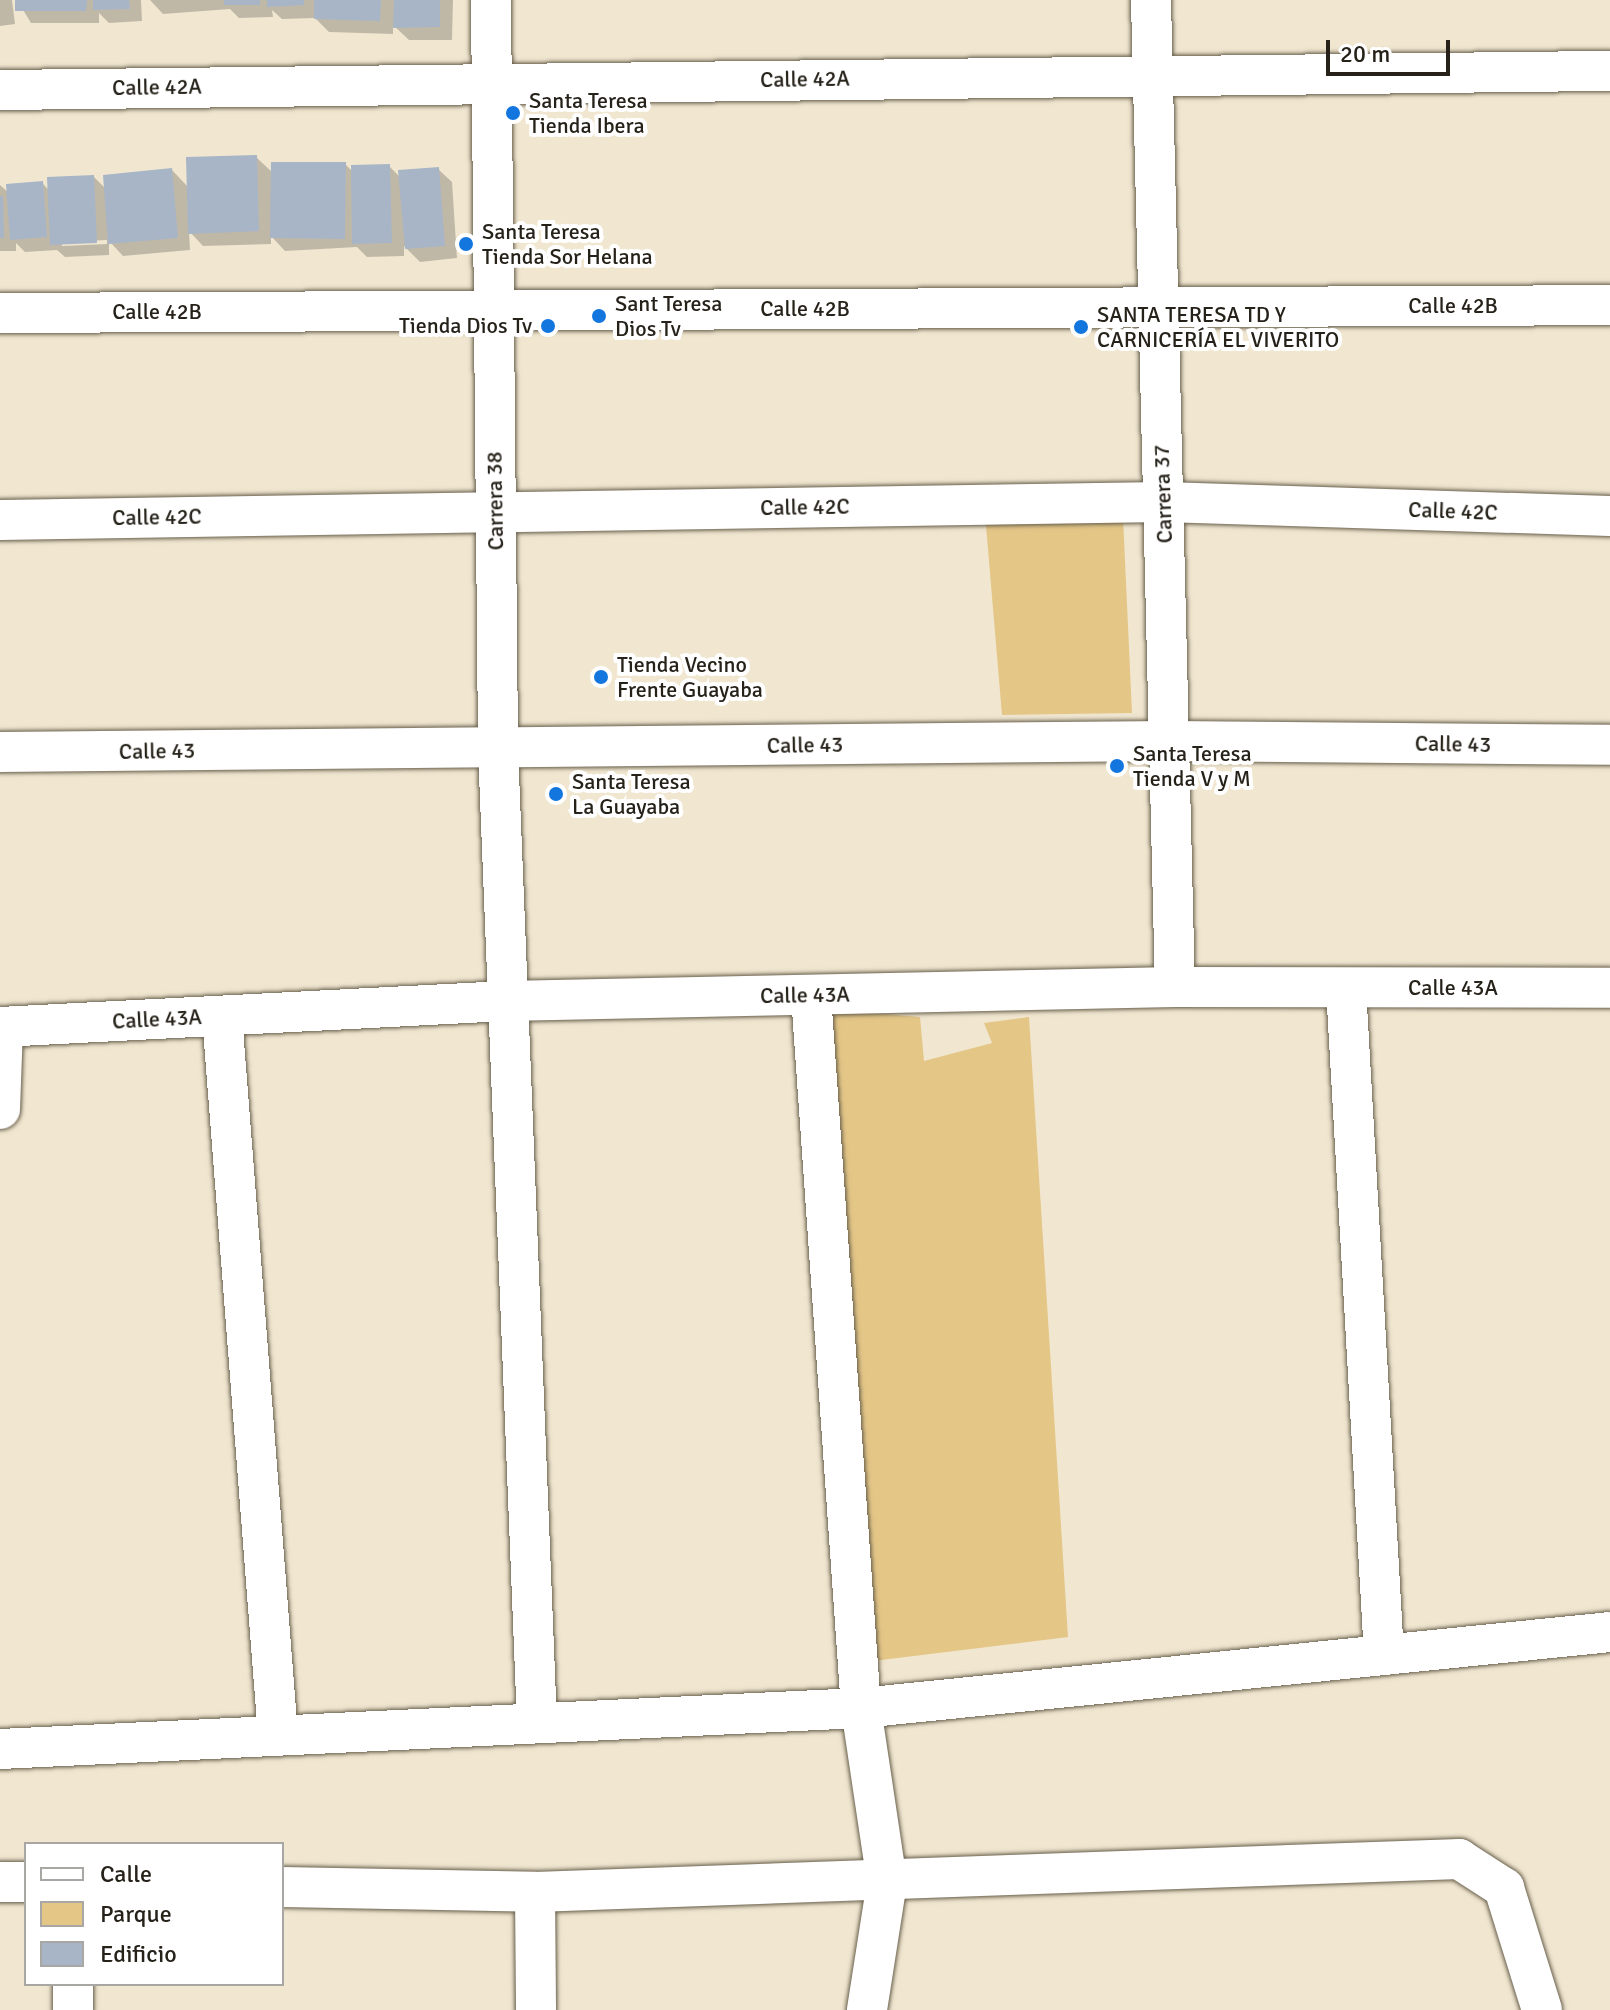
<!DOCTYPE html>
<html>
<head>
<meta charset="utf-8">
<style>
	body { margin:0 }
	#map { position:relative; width:1610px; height:2010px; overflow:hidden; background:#f1e7d1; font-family:Signika,sans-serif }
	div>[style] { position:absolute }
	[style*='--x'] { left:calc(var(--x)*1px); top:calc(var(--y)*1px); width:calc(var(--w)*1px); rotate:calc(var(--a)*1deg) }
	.green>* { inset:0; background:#e4c687 }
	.shadow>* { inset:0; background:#0003 }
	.building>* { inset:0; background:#a7b5c7 }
	.roads { filter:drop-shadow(0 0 2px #685f4c) drop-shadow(0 0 2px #685f4c) }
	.street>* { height:40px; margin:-20px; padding:0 20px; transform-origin:20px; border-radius:20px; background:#fff }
	.dots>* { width:22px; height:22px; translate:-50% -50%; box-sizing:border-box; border:4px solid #fff; border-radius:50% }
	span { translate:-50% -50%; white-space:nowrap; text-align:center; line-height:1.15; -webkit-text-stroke:8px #fff; paint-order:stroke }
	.street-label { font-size:22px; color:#26221a }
	.poi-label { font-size:22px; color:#26221a }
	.left { translate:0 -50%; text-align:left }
	.right { translate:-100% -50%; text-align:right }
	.legend { position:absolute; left:24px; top:1842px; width:260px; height:144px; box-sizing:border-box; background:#fff; border:2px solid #a8a7a3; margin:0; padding:10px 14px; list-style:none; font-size:24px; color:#26221a }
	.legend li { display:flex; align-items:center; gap:16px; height:40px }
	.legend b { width:40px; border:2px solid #a8a7a3 }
	.scale { position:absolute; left:1326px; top:40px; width:124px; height:36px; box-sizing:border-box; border:4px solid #26221a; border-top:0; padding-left:10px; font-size:24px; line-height:28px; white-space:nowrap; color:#26221a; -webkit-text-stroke:6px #fff; paint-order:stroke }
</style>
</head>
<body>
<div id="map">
	<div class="green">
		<i style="clip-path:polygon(985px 514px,1123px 517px,1132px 713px,1002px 715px)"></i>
		<i style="clip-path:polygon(825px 1009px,920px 1017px,924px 1061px,992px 1043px,984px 1023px,1029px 1017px,1068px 1637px,873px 1661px)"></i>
	</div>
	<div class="shadow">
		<i style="clip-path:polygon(0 0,12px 0,15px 24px,0 26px)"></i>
		<i style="clip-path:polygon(17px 0,141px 0,142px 21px,109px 23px,99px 13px,99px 23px,31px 23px)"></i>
		<i style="clip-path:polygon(150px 0,453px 0,452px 40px,409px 40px,393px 25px,393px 34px,329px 32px,315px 18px,282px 19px,272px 10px,273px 17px,239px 18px,230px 9px,163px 14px)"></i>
		<i style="clip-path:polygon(evenodd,256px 157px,273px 173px,345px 164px,353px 172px,389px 166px,401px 178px,438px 169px,452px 182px,457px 258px,420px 262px,404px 246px,404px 256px,367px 257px,357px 247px,285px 251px,271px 236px,271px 244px,203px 246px,189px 231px,190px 250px,123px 256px,109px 241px,109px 255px,65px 257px,57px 250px,25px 252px,16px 243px,16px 251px,0 251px,0 185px,9px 193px,43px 184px,50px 191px,94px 177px,106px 189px,172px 170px,189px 188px,256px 157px,107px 240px,107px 244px,62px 246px,62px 242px,107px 240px)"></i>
	</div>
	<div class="building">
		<i style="clip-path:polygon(15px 0,87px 0,86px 11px,15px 11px)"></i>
		<i style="clip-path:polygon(93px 0,129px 0,130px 9px,93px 10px)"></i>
		<i style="clip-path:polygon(224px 0,260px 0,260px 5px,224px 5px)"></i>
		<i style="clip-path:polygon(267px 0,304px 0,304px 5px,267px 7px)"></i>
		<i style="clip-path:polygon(314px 0,381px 0,380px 21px,314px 19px)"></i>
		<i style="clip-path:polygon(394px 0,440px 0,440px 27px,393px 28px)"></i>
		<i style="clip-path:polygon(257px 155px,259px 231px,188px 234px,186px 157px)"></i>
		<i style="clip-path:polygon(271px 162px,346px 162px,345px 239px,270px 238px)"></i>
		<i style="clip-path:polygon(390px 164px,392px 243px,352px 244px,351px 165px)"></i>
		<i style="clip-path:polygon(439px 167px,445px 246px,405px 249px,398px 170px)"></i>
		<i style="clip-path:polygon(172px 168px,178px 238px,108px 244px,103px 175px)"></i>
		<i style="clip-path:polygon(94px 175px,97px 243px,50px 245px,47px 177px)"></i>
		<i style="clip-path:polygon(43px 181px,47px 237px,10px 240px,6px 184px)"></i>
		<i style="clip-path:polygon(0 196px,3px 196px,4px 238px,0 238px)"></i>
	</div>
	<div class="roads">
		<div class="street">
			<i style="--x:491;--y:0;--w:748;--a:89.46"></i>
			<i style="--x:498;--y:748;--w:976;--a:87.71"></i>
			<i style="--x:1151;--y:0;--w:987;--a:88.61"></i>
			<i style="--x:0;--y:90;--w:1610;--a:-0.68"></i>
			<i style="--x:0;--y:313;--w:1610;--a:-0.28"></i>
			<i style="--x:0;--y:520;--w:1164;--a:-0.89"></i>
			<i style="--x:1164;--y:502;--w:446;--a:1.8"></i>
			<i style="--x:0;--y:752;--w:1170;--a:-0.54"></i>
			<i style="--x:1170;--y:741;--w:440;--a:0.5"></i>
			<i style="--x:1346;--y:988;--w:668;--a:86.74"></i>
			<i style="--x:811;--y:995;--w:715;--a:85.99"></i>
			<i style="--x:861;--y:1708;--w:753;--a:-5.79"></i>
			<i style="--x:222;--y:1016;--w:721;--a:85.55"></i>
			<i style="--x:0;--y:1027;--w:507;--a:-2.94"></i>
			<i style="--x:506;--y:1001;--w:669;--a:-1.2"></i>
			<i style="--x:1175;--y:987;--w:435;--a:0.1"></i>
			<i style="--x:0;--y:1109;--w:82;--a:-87.9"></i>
			<i style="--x:0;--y:1749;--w:862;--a:-2.73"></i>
			<i style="--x:861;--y:1708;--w:176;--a:81.5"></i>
			<i style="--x:887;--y:1882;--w:130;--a:98.9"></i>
			<i style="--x:0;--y:1882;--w:26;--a:0"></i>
			<i style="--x:282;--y:1887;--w:253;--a:1.1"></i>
			<i style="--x:535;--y:1892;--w:925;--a:-2.05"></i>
			<i style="--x:1459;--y:1859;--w:54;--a:32.8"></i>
			<i style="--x:1504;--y:1888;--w:128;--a:72.7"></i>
			<i style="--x:535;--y:1892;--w:118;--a:89.5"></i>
			<i style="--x:73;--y:1984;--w:26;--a:90"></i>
		</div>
	</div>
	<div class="dots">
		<i style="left:513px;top:113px;background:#1276de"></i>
		<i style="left:466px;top:244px;background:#1276de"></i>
		<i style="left:599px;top:316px;background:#1276de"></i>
		<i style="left:548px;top:326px;background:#1276de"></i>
		<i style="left:1081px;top:327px;background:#1276de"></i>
		<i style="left:601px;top:677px;background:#1276de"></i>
		<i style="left:1117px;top:766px;background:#1276de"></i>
		<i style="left:556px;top:794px;background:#1276de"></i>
	</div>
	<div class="street-label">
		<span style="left:805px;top:79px;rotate:-1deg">Calle 42A</span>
		<span style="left:157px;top:87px;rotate:-1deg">Calle 42A</span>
		<span style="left:1453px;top:306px">Calle 42B</span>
		<span style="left:805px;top:309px">Calle 42B</span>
		<span style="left:157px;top:312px">Calle 42B</span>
		<span style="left:1163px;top:494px;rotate:-92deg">Carrera 37</span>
		<span style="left:495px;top:501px;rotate:-91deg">Carrera 38</span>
		<span style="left:805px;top:507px;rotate:-1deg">Calle 42C</span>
		<span style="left:1453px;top:511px;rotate:2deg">Calle 42C</span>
		<span style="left:157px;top:517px;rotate:-1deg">Calle 42C</span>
		<span style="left:1453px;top:744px;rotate:1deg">Calle 43</span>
		<span style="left:805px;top:745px;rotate:-1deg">Calle 43</span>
		<span style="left:157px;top:751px;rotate:-1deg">Calle 43</span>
		<span style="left:1453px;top:988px">Calle 43A</span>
		<span style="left:805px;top:995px;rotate:-1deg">Calle 43A</span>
		<span style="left:157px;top:1019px;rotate:-3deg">Calle 43A</span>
	</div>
	<div class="poi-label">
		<span class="left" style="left:529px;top:113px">Santa Teresa<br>Tienda Ibera</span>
		<span class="left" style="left:482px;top:244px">Santa Teresa<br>Tienda Sor Helana</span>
		<span class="left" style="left:615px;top:316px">Sant Teresa<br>Dios Tv</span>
		<span class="left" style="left:1097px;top:327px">SANTA TERESA TD Y<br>CARNICERÍA EL VIVERITO</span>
		<span class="right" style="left:532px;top:326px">Tienda Dios Tv</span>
		<span class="left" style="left:617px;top:677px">Tienda Vecino<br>Frente Guayaba</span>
		<span class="left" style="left:1133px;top:766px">Santa Teresa<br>Tienda V y M</span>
		<span class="left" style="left:572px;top:794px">Santa Teresa<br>La Guayaba</span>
	</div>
	<ul class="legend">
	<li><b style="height:10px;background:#fff"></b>Calle</li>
	<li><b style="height:22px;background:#e4c687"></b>Parque</li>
	<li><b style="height:22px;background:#a7b5c7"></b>Edificio</li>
	</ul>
	<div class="scale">20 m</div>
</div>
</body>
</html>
